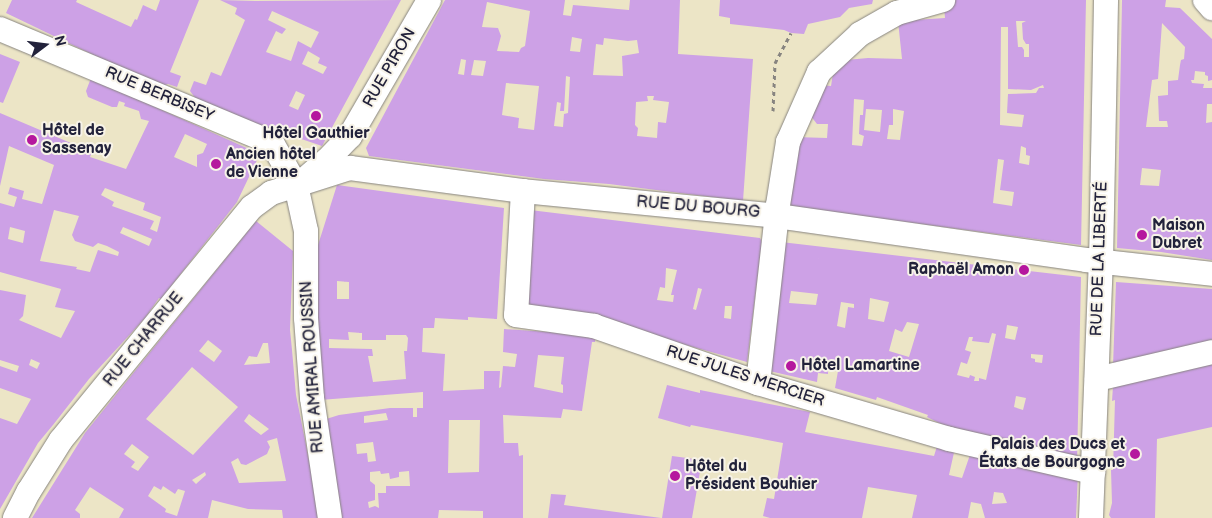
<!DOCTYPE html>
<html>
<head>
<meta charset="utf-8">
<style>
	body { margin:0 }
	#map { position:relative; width:1212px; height:518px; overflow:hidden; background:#ece5c6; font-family:"Balsamiq Sans",sans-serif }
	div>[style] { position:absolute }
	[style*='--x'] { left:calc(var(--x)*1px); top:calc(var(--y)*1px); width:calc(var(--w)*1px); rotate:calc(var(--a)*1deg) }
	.building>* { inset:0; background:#cda1e6 }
	.path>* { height:3px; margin-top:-1.5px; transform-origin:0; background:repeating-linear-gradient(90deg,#878480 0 4px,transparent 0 8px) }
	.roads { filter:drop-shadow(0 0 1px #878480) drop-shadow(0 0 1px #878480) }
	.street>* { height:24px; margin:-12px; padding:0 12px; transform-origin:12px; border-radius:12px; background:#fff }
	.dots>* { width:14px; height:14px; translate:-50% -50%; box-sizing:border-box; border:2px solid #f7f3e8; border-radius:50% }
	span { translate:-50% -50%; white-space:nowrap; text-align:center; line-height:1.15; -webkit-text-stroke:4px #f7f3e8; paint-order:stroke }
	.street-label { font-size:16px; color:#22223b }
	.poi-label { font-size:16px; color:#22223b; font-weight:700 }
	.left { translate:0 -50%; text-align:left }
	.right { translate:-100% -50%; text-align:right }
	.north { position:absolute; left:20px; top:20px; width:50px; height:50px; -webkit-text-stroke:4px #f7f3e8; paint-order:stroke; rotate:75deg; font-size:14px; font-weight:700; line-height:20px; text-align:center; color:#22223b }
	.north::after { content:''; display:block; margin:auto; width:18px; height:22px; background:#22223b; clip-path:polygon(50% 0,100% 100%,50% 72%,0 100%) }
</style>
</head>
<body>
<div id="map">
	<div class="building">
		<i style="clip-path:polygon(12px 0,77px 0,76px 2px,131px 27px,135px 19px,137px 20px,143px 5px,156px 11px,160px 0,199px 0,170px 72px,181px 76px,177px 87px,168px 84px,162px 86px,112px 64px,6px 13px)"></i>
		<i style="clip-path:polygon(evenodd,220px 0,255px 1px,401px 0,322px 146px,245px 120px,196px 99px,190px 91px,194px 81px,206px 85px,211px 72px,221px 76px,245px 20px,235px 14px,237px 8px,220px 0,272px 11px,319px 32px,311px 48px,298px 41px,291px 61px,266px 52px,276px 31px,282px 34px,286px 29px,268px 20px,272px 11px,220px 0,308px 51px,320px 58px,318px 63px,327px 67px,323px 74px,302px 64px,308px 51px,220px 0,296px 91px,305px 95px,298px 110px,289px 106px,296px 91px)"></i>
		<i style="clip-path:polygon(evenodd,445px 0,565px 0,563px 15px,571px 16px,573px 5px,629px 10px,630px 0,680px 0,678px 54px,753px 59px,743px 201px,609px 184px,544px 179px,369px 156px,366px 148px,445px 0,487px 2px,530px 11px,525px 46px,521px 48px,519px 52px,497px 51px,501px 36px,498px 28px,482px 27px,487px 2px,445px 0,572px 37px,582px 39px,580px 52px,570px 51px,572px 37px,445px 0,604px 38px,628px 41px,637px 40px,639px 53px,622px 56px,623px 76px,593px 75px,596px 44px,603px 45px,604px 38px,445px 0,461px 59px,466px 60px,464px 75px,458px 74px,461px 59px,445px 0,474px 60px,486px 61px,483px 76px,471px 75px,474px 60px,445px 0,566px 76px,570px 77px,568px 113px,564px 114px,563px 127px,554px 126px,557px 102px,561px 103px,560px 111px,564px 111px,566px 76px,445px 0,506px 83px,539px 86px,534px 130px,518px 128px,519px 118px,502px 115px,506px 83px,445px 0,647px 96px,654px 96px,653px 100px,669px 102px,666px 123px,658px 122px,657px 138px,637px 136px,638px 128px,635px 125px,636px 102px,648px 101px,647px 96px)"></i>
		<i style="clip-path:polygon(720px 0,873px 0,872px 4px,849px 8px,840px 17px,808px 24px,804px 34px,791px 33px,784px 30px,730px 24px,730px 18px,719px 16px)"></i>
		<i style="clip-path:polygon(evenodd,953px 0,1086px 0,1081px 245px,790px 207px,788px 204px,795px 137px,827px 138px,828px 124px,817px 124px,810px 115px,820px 85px,831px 86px,835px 61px,868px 58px,902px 59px,898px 21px,945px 18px,944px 6px,953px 0,1016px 21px,1026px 21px,1022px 23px,1023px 39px,1026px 44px,1029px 44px,1029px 57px,1024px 57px,1024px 50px,1022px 47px,1018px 47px,1016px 21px,953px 0,1001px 27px,1008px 27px,1008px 89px,1031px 90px,1043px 85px,1044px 88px,1039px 88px,1036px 93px,1008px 94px,1007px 113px,1024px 115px,1022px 127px,1000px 125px,1001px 27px,953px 0,854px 99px,864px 100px,863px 115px,860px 115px,859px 134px,864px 136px,862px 146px,852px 145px,854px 99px,953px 0,866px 109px,882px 110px,880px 132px,864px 130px,866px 109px,953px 0,893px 109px,904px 111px,900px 140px,887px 139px,889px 125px,893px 125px,893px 109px,953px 0,1021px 146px,1026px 148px,1026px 155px,1030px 156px,1029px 165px,1019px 163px,1021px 146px,953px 0,998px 159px,1004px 160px,1000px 190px,1014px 192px,1012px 206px,993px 203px,998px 159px)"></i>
		<i style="clip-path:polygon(evenodd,1122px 0,1166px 0,1165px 7px,1180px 8px,1212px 39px,1212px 80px,1208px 81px,1208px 76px,1205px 75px,1205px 72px,1195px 71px,1194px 80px,1191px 80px,1192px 83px,1204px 84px,1203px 88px,1212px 88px,1212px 104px,1207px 104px,1206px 123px,1212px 122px,1212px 260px,1161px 252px,1117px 248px,1122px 0,1162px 23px,1185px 47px,1184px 59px,1181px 60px,1180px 65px,1178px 80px,1168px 81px,1168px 95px,1158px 96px,1159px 121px,1167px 121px,1168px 127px,1146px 127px,1152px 80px,1158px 79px,1162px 23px,1122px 0,1142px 168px,1161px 170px,1159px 186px,1140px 185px,1142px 168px)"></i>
		<i style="clip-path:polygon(0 54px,20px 62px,3px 103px,0 102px)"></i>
		<i style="clip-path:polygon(evenodd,91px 78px,260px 154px,237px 202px,161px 299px,159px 298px,145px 318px,89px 379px,53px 425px,38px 443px,0 509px,0 418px,17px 424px,31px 399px,0 388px,0 366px,17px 372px,19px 366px,0 360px,0 290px,26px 295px,23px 316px,19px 320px,61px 338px,75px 311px,55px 307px,61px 289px,0 272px,0 203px,14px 207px,17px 197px,8px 194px,10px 187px,24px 191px,22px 199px,42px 204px,54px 165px,9px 146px,0 186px,0 113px,92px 152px,90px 157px,126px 169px,149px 121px,141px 119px,139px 111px,124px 106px,125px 103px,119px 101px,117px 107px,112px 107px,88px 97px,86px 91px,91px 78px,185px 134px,207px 144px,203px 153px,197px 155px,197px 167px,174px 157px,185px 134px,91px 78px,105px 188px,145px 203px,143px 210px,161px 217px,157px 232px,150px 229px,154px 221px,112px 206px,114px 202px,101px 195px,105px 188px,91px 78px,54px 210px,79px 216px,72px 235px,75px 241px,93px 247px,98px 243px,107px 246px,119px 252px,118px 256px,98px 250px,90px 272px,76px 269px,77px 267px,40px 261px,54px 210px,91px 78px,10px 227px,25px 231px,23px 243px,8px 239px,10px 227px,91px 78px,123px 227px,152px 239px,149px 246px,120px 233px,123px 227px,91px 78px,31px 359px,40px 363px,37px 369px,29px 365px,31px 359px)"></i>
		<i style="clip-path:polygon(evenodd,337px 185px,504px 208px,497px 319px,468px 317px,468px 320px,435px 318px,434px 328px,423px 328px,422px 352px,445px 354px,443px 391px,484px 389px,484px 371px,500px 371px,499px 388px,501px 387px,503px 366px,515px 367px,517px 354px,503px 352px,504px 329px,595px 335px,595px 342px,592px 342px,582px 411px,563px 409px,561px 418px,503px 415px,504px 443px,518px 443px,519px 456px,523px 455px,523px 518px,483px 518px,483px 511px,439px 510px,438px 518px,342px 518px,334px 500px,323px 420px,339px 415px,390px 408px,413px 408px,413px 417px,417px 417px,417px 408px,423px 408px,423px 392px,320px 400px,313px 315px,318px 245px,337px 185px,337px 281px,349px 282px,349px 299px,337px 299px,337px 281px,337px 185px,348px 332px,362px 333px,362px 340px,386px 340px,386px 335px,406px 335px,408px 338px,407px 351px,404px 351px,406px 379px,373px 382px,368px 356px,373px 356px,372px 349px,329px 348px,329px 339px,349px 340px,348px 332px,337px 185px,538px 355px,564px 357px,561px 384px,563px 385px,563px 393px,534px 387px,538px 355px,337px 185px,386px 413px,388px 420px,364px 423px,364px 416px,386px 413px,337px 185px,449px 420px,480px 420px,479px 472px,448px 473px,449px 420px,337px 185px,373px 442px,376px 461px,368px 462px,367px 453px,357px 454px,356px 444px,373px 442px,337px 185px,380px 471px,381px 474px,389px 473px,390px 479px,399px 477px,399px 472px,409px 471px,410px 486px,386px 486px,386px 493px,378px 493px,379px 508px,375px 506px,369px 508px,368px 502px,375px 500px,375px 485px,370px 481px,370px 472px,380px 471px)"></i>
		<i style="clip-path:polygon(evenodd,530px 210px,760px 238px,762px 242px,747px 362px,607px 323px,524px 308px,530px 210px,666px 268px,677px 270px,671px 295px,674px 295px,673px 302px,657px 300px,660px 287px,665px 288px,666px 268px,530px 210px,698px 288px,702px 289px,696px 310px,693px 309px,698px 288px,530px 210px,725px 306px,732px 306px,731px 319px,724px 318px,725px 306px)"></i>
		<i style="clip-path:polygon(evenodd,256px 221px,293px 251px,290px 330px,292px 350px,296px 395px,315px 490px,318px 518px,283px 518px,282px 510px,248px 509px,212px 500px,208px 518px,119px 518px,124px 509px,90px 487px,75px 510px,80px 514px,80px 518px,32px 518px,85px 433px,256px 221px,208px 340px,222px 351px,214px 362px,199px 351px,208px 340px,256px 221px,263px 343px,268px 343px,270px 363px,244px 365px,249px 356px,257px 357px,263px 343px,256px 221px,192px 367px,238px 407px,193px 455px,146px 419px,192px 367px,256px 221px,249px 414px,269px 429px,261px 435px,253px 429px,244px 421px,249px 414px,256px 221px,277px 438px,286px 481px,239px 483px,231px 462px,238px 458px,241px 464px,246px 465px,267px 454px,270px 447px,267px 441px,277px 438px,256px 221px,132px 444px,149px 457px,138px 471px,131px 467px,135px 462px,124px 454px,132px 444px,256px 221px,205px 472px,206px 475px,196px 484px,192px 480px,205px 472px,256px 221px,154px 486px,161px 490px,163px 486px,175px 494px,178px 489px,185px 491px,177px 516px,165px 512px,166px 509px,148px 496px,154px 486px)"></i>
		<i style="clip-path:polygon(evenodd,781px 242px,1081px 277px,1077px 463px,965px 436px,927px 417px,928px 415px,877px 397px,876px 400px,835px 388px,838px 371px,828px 368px,828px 374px,818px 373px,817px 382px,765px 370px,781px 242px,791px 291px,818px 294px,816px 305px,789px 303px,791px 291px,781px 242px,870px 298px,889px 302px,884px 322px,868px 319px,870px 298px,781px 242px,841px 302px,854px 304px,854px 308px,848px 307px,845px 328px,837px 326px,841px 302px,781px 242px,907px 322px,919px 324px,909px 357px,889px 351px,895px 329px,902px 332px,907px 322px,781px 242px,1007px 325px,1018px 327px,1015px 340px,1005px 338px,1007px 325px,781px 242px,992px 333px,996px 334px,986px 380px,979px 378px,979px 381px,974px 381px,975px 377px,970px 375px,969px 378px,957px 375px,961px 362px,967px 364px,971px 352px,965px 350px,969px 337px,973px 337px,972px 341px,989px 343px,992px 333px,781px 242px,1031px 354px,1043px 355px,1042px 363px,1035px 362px,1035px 359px,1031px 358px,1031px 354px,781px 242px,1016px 396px,1026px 398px,1023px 410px,1014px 407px,1016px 396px)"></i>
		<i style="clip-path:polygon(1116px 282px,1212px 289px,1212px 344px,1113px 366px)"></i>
		<i style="clip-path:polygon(1212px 363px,1212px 427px,1157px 439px,1155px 518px,1111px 518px,1109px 515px,1112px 503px,1111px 470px,1113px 470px,1115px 400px,1112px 401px,1113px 386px)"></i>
		<i style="clip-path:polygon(evenodd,667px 385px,700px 393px,700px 390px,810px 412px,805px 432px,934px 456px,938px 443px,955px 448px,949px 475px,962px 478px,971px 452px,1078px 474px,1076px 518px,985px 518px,981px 504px,971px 502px,968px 518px,912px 518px,917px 495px,868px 487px,862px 518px,770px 518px,763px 516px,767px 498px,774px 499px,783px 443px,691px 425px,690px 427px,658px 418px,667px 385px,994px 492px,1003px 493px,1007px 503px,992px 504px,994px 492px)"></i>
		<i style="clip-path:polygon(672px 456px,702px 460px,692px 518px,662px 518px)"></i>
		<i style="clip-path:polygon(551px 494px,566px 495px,564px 505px,661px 518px,548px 518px)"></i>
	</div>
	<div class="path">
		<i style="--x:773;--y:111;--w:48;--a:-87.6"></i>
		<i style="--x:775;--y:63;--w:34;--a:-62"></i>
	</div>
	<div class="roads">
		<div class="street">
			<i style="--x:1205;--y:0;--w:11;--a:49"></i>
			<i style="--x:0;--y:29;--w:295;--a:22.7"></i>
			<i style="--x:272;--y:143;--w:48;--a:60.3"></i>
			<i style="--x:296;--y:185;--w:47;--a:77.7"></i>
			<i style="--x:306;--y:231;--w:87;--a:90"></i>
			<i style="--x:306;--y:318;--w:80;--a:85.7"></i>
			<i style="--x:312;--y:398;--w:121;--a:81.5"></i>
			<i style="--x:305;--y:179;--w:29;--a:-41"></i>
			<i style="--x:327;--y:160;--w:33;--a:-46"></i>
			<i style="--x:350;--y:136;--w:157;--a:-59.8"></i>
			<i style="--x:523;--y:191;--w:124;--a:93.2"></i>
			<i style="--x:516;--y:315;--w:79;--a:8"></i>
			<i style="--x:594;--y:326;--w:174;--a:19.2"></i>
			<i style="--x:758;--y:383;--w:199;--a:16.3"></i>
			<i style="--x:949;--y:439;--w:148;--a:12.9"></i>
			<i style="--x:1097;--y:379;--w:118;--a:-13.2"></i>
			<i style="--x:758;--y:383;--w:179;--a:-83.6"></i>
			<i style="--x:778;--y:205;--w:64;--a:-81"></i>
			<i style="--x:788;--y:142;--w:77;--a:-66.1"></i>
			<i style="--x:819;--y:72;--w:56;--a:-42.8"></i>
			<i style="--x:860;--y:34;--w:43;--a:-29.6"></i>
			<i style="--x:897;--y:13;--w:48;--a:-15.8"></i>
			<i style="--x:15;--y:518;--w:30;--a:-63"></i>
			<i style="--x:29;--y:491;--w:60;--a:-57.9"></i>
			<i style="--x:61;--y:440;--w:301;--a:-50.7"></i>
			<i style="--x:252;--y:207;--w:24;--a:-36"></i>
			<i style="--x:271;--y:193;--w:83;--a:-17.6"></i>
			<i style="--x:350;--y:168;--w:175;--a:7.6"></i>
			<i style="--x:523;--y:191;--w:255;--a:5.6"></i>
			<i style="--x:777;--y:216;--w:312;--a:8.1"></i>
			<i style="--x:1086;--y:260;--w:127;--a:6.3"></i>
			<i style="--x:1091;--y:518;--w:256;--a:-87.8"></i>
			<i style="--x:1101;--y:262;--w:262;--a:-88.9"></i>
		</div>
	</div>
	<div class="dots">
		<i style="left:316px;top:116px;background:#b5179e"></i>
		<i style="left:32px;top:140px;background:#b5179e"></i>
		<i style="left:216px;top:164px;background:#b5179e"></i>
		<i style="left:1142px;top:235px;background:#b5179e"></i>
		<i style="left:1024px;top:270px;background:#b5179e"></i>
		<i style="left:791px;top:366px;background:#b5179e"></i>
		<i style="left:1135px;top:454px;background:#b5179e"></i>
		<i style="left:675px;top:476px;background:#b5179e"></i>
	</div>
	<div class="street-label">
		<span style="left:390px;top:68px;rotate:-60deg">RUE PIRON</span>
		<span style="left:159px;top:95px;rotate:23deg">RUE BERBISEY</span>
		<span style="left:698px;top:208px;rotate:5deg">RUE DU BOURG</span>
		<span style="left:1100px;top:259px;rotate:-88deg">RUE DE LA LIBERTÉ</span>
		<span style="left:144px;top:340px;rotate:-51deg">RUE CHARRUE</span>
		<span style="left:313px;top:367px;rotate:-94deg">RUE AMIRAL ROUSSIN</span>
		<span style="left:745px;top:377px;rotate:18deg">RUE JULES MERCIER</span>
	</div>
	<div class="poi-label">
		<span class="left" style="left:42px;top:140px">Hôtel de<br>Sassenay</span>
		<span style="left:316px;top:134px">Hôtel Gauthier</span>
		<span class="left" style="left:226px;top:164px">Ancien hôtel<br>de Vienne</span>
		<span class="left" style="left:1152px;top:235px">Maison<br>Dubret</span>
		<span class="right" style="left:1014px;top:270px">Raphaël Amon</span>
		<span class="left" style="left:801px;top:366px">Hôtel Lamartine</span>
		<span class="right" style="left:1125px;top:454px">Palais des Ducs et<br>États de Bourgogne</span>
		<span class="left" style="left:685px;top:476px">Hôtel du<br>Président Bouhier</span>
	</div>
	<div class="north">N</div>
</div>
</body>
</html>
